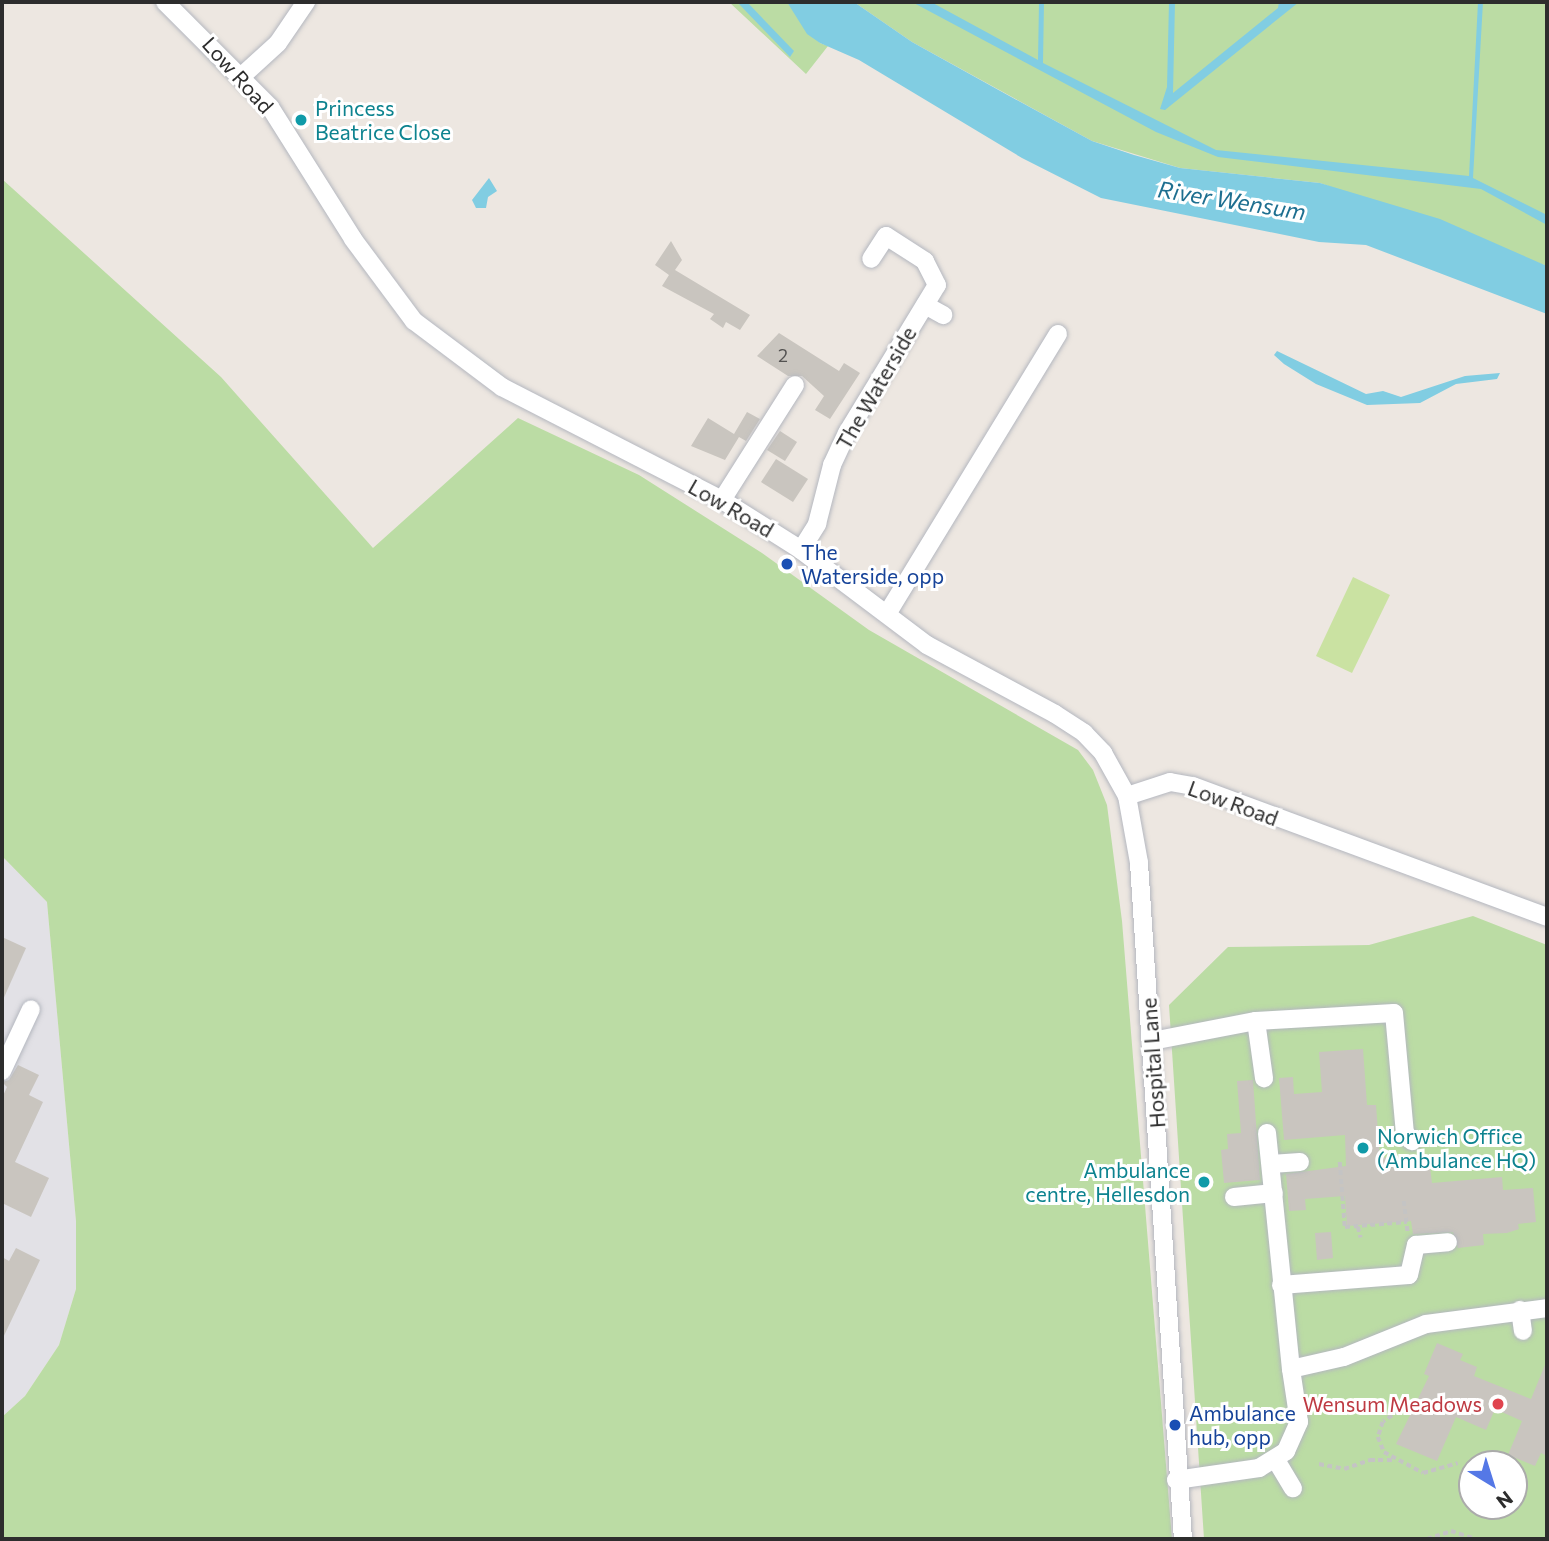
<!DOCTYPE html>
<html>
<head>
<meta charset="utf-8">
<style>
	body { margin:0 }
	#map { position:relative; width:1549px; height:1541px; overflow:hidden; background:#ede7e1; font-family:Commissioner,sans-serif }
	div>[style] { position:absolute }
	[style*='--x'] { left:calc(var(--x)*1px); top:calc(var(--y)*1px); width:calc(var(--w)*1px); rotate:calc(var(--a)*1deg) }
	.industrial>* { inset:0; background:#e2e1e6 }
	.green>* { inset:0; background:#bbdca4 }
	.pitch>* { inset:0; background:#cae2a2 }
	.water>* { inset:0; background:#81cde2 }
	.building>* { inset:0; background:#c9c5bf }
	.path>* { height:3.5px; margin-top:-1.75px; transform-origin:0; background:repeating-linear-gradient(90deg,#c4c4c4 0 5px,transparent 0 8.5px) }
	.roads { filter:drop-shadow(0 0 2px #b4b7bf) drop-shadow(0 0 2px #b4b7bf) }
	.minor>* { height:18px; margin:-9px; padding:0 9px; transform-origin:9px; border-radius:9px; background:#fff }
	.dots>* { width:19px; height:19px; translate:-50% -50%; box-sizing:border-box; border:4px solid #fff; border-radius:50% }
	span { translate:-50% -50%; white-space:nowrap; text-align:center; line-height:1.15; -webkit-text-stroke:6px #fff; paint-order:stroke }
	.number-label { font-size:18px; color:#545352 }
	.number-label span { -webkit-text-stroke-width:0 }
	.street-label { font-size:21px; color:#2d2d2d }
	.culture-label { font-size:21px; color:#0d838f }
	.left { translate:0 -50%; text-align:left }
	.right { translate:-100% -50%; text-align:right }
	.transit-label { font-size:21px; color:#164399 }
	.health-label { font-size:21px; color:#be3a42 }
	.water-label { font-size:23px; color:#1e6f90; font-style:italic }
	.frame { position:absolute; inset:0; border:4px solid #2d2d2d; pointer-events:none }
	.north { position:absolute; left:1458px; top:1450px; width:70px; height:70px; box-sizing:border-box; background:#fff; border:2px solid #ababab; border-radius:50%; rotate:142deg; font-size:19px; font-weight:700; line-height:28px; text-align:center; color:#2d2d2d }
	.north::after { content:''; display:block; margin:auto; width:24px; height:32px; background:#5578e6; clip-path:polygon(50% 0,100% 100%,50% 72%,0 100%) }
</style>
</head>
<body>
<div id="map">
	<div class="industrial">
		<i style="clip-path:polygon(2px 856px,47px 902px,76px 1221px,76px 1289px,59px 1345px,25px 1396px,2px 1417px)"></i>
	</div>
	<div class="green">
		<i style="clip-path:polygon(729px 2px,787px 2px,820px 43px,828px 46px,806px 74px)"></i>
		<i style="clip-path:polygon(854px 2px,1547px 2px,1547px 266px,1320px 183px,1180px 168px,1092px 141px,912px 42px)"></i>
		<i style="clip-path:polygon(2px 179px,221px 377px,373px 548px,518px 418px,639px 475px,762px 553px,869px 630px,1078px 750px,1093px 770px,1107px 805px,1122px 921px,1172px 1539px,2px 1539px,2px 1417px,25px 1396px,59px 1345px,76px 1289px,76px 1221px,47px 902px,2px 856px)"></i>
		<i style="clip-path:polygon(evenodd,1473px 916px,1547px 945px,1547px 1539px,1204px 1539px,1169px 1005px,1228px 947px,1369px 945px,1473px 916px,1472px 1464px,1514px 1464px,1514px 1506px,1472px 1506px,1472px 1464px)"></i>
	</div>
	<div class="pitch">
		<i style="clip-path:polygon(1353px 577px,1390px 595px,1352px 673px,1316px 656px)"></i>
	</div>
	<div class="water">
		<i style="clip-path:polygon(737px 2px,747px 2px,794px 51px,790px 57px)"></i>
		<i style="clip-path:polygon(787px 2px,854px 2px,912px 42px,1004px 93px,1092px 141px,1134px 155px,1180px 168px,1320px 183px,1440px 219px,1547px 266px,1547px 314px,1366px 245px,1319px 242px,1101px 198px,1022px 158px,859px 60px,820px 43px,807px 34px)"></i>
		<i style="clip-path:polygon(912px 2px,931px 2px,1038px 60px,1039px 2px,1044px 2px,1043px 63px,1216px 150px,1469px 176px,1478px 2px,1483px 2px,1473px 178px,1547px 215px,1547px 225px,1481px 189px,1218px 157px,1156px 132px)"></i>
		<i style="clip-path:polygon(1169px 2px,1175px 2px,1173px 93px,1278px 8px,1279px 2px,1299px 2px,1165px 110px,1160px 109px,1167px 87px)"></i>
		<i style="clip-path:polygon(489px 178px,497px 191px,488px 197px,486px 208px,476px 208px,472px 200px)"></i>
		<i style="clip-path:polygon(1277px 351px,1366px 394px,1383px 391px,1401px 397px,1465px 376px,1500px 373px,1497px 379px,1456px 384px,1420px 403px,1367px 405px,1316px 384px,1284px 364px,1274px 355px)"></i>
	</div>
	<div class="building">
		<i style="clip-path:polygon(671px 241px,682px 260px,675px 270px,750px 315px,740px 330px,726px 322px,723px 328px,710px 319px,714px 314px,662px 286px,669px 275px,655px 265px)"></i>
		<i style="clip-path:polygon(779px 333px,839px 371px,844px 363px,860px 373px,830px 419px,815px 410px,824px 396px,802px 376px,788px 376px,757px 356px)"></i>
		<i style="clip-path:polygon(747px 412px,760px 419px,746px 441px,739px 437px,725px 460px,691px 446px,708px 418px,734px 434px)"></i>
		<i style="clip-path:polygon(780px 431px,797px 442px,785px 461px,767px 450px)"></i>
		<i style="clip-path:polygon(776px 459px,808px 479px,793px 502px,761px 482px)"></i>
		<i style="clip-path:polygon(2px 937px,26px 948px,2px 1002px)"></i>
		<i style="clip-path:polygon(1363px 1049px,1367px 1105px,1376px 1105px,1380px 1158px,1414px 1155px,1415px 1168px,1430px 1167px,1432px 1183px,1502px 1177px,1503px 1190px,1533px 1188px,1536px 1222px,1518px 1224px,1519px 1229px,1507px 1233px,1483px 1234px,1484px 1245px,1458px 1248px,1453px 1232px,1413px 1234px,1411px 1221px,1347px 1226px,1345px 1196px,1305px 1199px,1306px 1210px,1289px 1211px,1286px 1174px,1346px 1166px,1345px 1135px,1284px 1140px,1279px 1078px,1293px 1077px,1294px 1094px,1322px 1092px,1319px 1052px)"></i>
		<i style="clip-path:polygon(18px 1065px,39px 1075px,29px 1095px,43px 1102px,15px 1162px,49px 1178px,31px 1217px,2px 1203px,2px 1098px,7px 1087px,2px 1082px,9px 1080px)"></i>
		<i style="clip-path:polygon(1253px 1080px,1260px 1180px,1224px 1183px,1221px 1150px,1228px 1149px,1227px 1134px,1241px 1133px,1237px 1081px)"></i>
		<i style="clip-path:polygon(1331px 1232px,1333px 1258px,1317px 1260px,1315px 1233px)"></i>
		<i style="clip-path:polygon(16px 1248px,40px 1260px,2px 1340px,2px 1257px,9px 1261px)"></i>
		<i style="clip-path:polygon(1437px 1343px,1463px 1354px,1460px 1360px,1477px 1367px,1474px 1376px,1531px 1399px,1547px 1360px,1547px 1456px,1541px 1453px,1535px 1466px,1508px 1455px,1522px 1421px,1495px 1409px,1486px 1430px,1456px 1417px,1437px 1461px,1396px 1444px,1429px 1376px,1424px 1374px)"></i>
	</div>
	<div class="path">
		<i style="--x:1340;--y:1162;--w:65;--a:85.6"></i>
		<i style="--x:1345;--y:1227;--w:62;--a:-4.6"></i>
		<i style="--x:1404;--y:1201;--w:31;--a:83"></i>
		<i style="--x:1358;--y:1227;--w:11;--a:75"></i>
		<i style="--x:1417;--y:1413;--w:18;--a:-174"></i>
		<i style="--x:1399;--y:1411;--w:19;--a:145"></i>
		<i style="--x:1383;--y:1422;--w:16;--a:108"></i>
		<i style="--x:1378;--y:1437;--w:16;--a:68"></i>
		<i style="--x:1384;--y:1452;--w:44;--a:28.3"></i>
		<i style="--x:1423;--y:1473;--w:36;--a:-16"></i>
		<i style="--x:1319;--y:1464;--w:25;--a:11"></i>
		<i style="--x:1344;--y:1469;--w:28;--a:-19"></i>
		<i style="--x:1370;--y:1460;--w:22;--a:0"></i>
		<i style="--x:1427;--y:1539;--w:25;--a:-18"></i>
		<i style="--x:1451;--y:1531;--w:25;--a:18"></i>
	</div>
	<div class="roads">
		<div class="minor">
			<i style="--x:165;--y:2;--w:148;--a:45"></i>
			<i style="--x:270;--y:107;--w:156;--a:57.8"></i>
			<i style="--x:353;--y:239;--w:102;--a:53.4"></i>
			<i style="--x:414;--y:321;--w:110;--a:36.9"></i>
			<i style="--x:502;--y:387;--w:247;--a:27.2"></i>
			<i style="--x:722;--y:500;--w:93;--a:32.3"></i>
			<i style="--x:801;--y:550;--w:158;--a:37"></i>
			<i style="--x:927;--y:645;--w:145;--a:28.3"></i>
			<i style="--x:1055;--y:714;--w:35;--a:33"></i>
			<i style="--x:1084;--y:733;--w:28;--a:46"></i>
			<i style="--x:1103;--y:753;--w:49;--a:60.8"></i>
			<i style="--x:1127;--y:796;--w:68;--a:79.8"></i>
			<i style="--x:1139;--y:863;--w:677;--a:86.28"></i>
			<i style="--x:243;--y:75;--w:47;--a:-42.4"></i>
			<i style="--x:278;--y:43;--w:50;--a:-55.7"></i>
			<i style="--x:925;--y:305;--w:21;--a:29"></i>
			<i style="--x:722;--y:500;--w:136;--a:-57.6"></i>
			<i style="--x:801;--y:550;--w:31;--a:-58"></i>
			<i style="--x:817;--y:524;--w:61;--a:-75.7"></i>
			<i style="--x:832;--y:465;--w:35;--a:-65"></i>
			<i style="--x:847;--y:433;--w:173;--a:-58.7"></i>
			<i style="--x:937;--y:285;--w:27;--a:-117"></i>
			<i style="--x:925;--y:261;--w:46;--a:-147.3"></i>
			<i style="--x:886;--y:236;--w:27;--a:123"></i>
			<i style="--x:887;--y:614;--w:328;--a:-58.6"></i>
			<i style="--x:1127;--y:796;--w:45;--a:-18"></i>
			<i style="--x:1170;--y:782;--w:23;--a:10"></i>
			<i style="--x:1193;--y:786;--w:377;--a:20.3"></i>
			<i style="--x:1256;--y:1021;--w:58;--a:82"></i>
			<i style="--x:1152;--y:1041;--w:106;--a:-10.9"></i>
			<i style="--x:1256;--y:1021;--w:138;--a:-3.3"></i>
			<i style="--x:1394;--y:1013;--w:121;--a:84.8"></i>
			<i style="--x:1405;--y:1133;--w:11;--a:49"></i>
			<i style="--x:2;--y:1071;--w:68;--a:-64.9"></i>
			<i style="--x:1267;--y:1133;--w:237;--a:84.2"></i>
			<i style="--x:1271;--y:1164;--w:29;--a:-4"></i>
			<i style="--x:1234;--y:1197;--w:40;--a:-5.7"></i>
			<i style="--x:1281;--y:1285;--w:128;--a:-4.5"></i>
			<i style="--x:1409;--y:1275;--w:31;--a:-77"></i>
			<i style="--x:1416;--y:1245;--w:32;--a:-5"></i>
			<i style="--x:1520;--y:1310;--w:21;--a:82"></i>
			<i style="--x:1276;--y:1460;--w:33;--a:59"></i>
			<i style="--x:1176;--y:1480;--w:84;--a:-8.2"></i>
			<i style="--x:1259;--y:1468;--w:32;--a:-32"></i>
			<i style="--x:1286;--y:1451;--w:32;--a:-66"></i>
			<i style="--x:1299;--y:1422;--w:54;--a:-98.6"></i>
			<i style="--x:1291;--y:1369;--w:54;--a:-12.8"></i>
			<i style="--x:1344;--y:1357;--w:88;--a:-21.9"></i>
			<i style="--x:1426;--y:1324;--w:122;--a:-7.5"></i>
		</div>
	</div>
	<div class="dots">
		<i style="left:301px;top:120px;background:#0f9aa8"></i>
		<i style="left:787px;top:564px;background:#1a4fb4"></i>
		<i style="left:1363px;top:1148px;background:#0f9aa8"></i>
		<i style="left:1204px;top:1182px;background:#0f9aa8"></i>
		<i style="left:1498px;top:1404px;background:#e0444e"></i>
		<i style="left:1175px;top:1425px;background:#1a4fb4"></i>
	</div>
	<div class="number-label">
		<span style="left:783px;top:355px">2</span>
	</div>
	<div class="street-label">
		<span style="left:238px;top:75px;rotate:48deg">Low Road</span>
		<span style="left:876px;top:388px;rotate:-60deg">The Waterside</span>
		<span style="left:731px;top:508px;rotate:30deg">Low Road</span>
		<span style="left:1233px;top:803px;rotate:20deg">Low Road</span>
		<span style="left:1153px;top:1063px;rotate:-94deg">Hospital Lane</span>
	</div>
	<div class="culture-label">
		<span class="left" style="left:315px;top:120px">Princess<br>Beatrice Close</span>
		<span class="left" style="left:1377px;top:1148px">Norwich Office<br>(Ambulance HQ)</span>
		<span class="right" style="left:1190px;top:1182px">Ambulance<br>centre, Hellesdon</span>
	</div>
	<div class="transit-label">
		<span class="left" style="left:801px;top:564px">The<br>Waterside, opp</span>
		<span class="left" style="left:1189px;top:1425px">Ambulance<br>hub, opp</span>
	</div>
	<div class="health-label">
		<span class="right" style="left:1482px;top:1404px">Wensum Meadows</span>
	</div>
	<div class="water-label">
		<span style="left:1232px;top:200px;rotate:9deg">River Wensum</span>
	</div>
	<div class="frame"></div>
	<div class="north">N</div>
</div>
</body>
</html>
